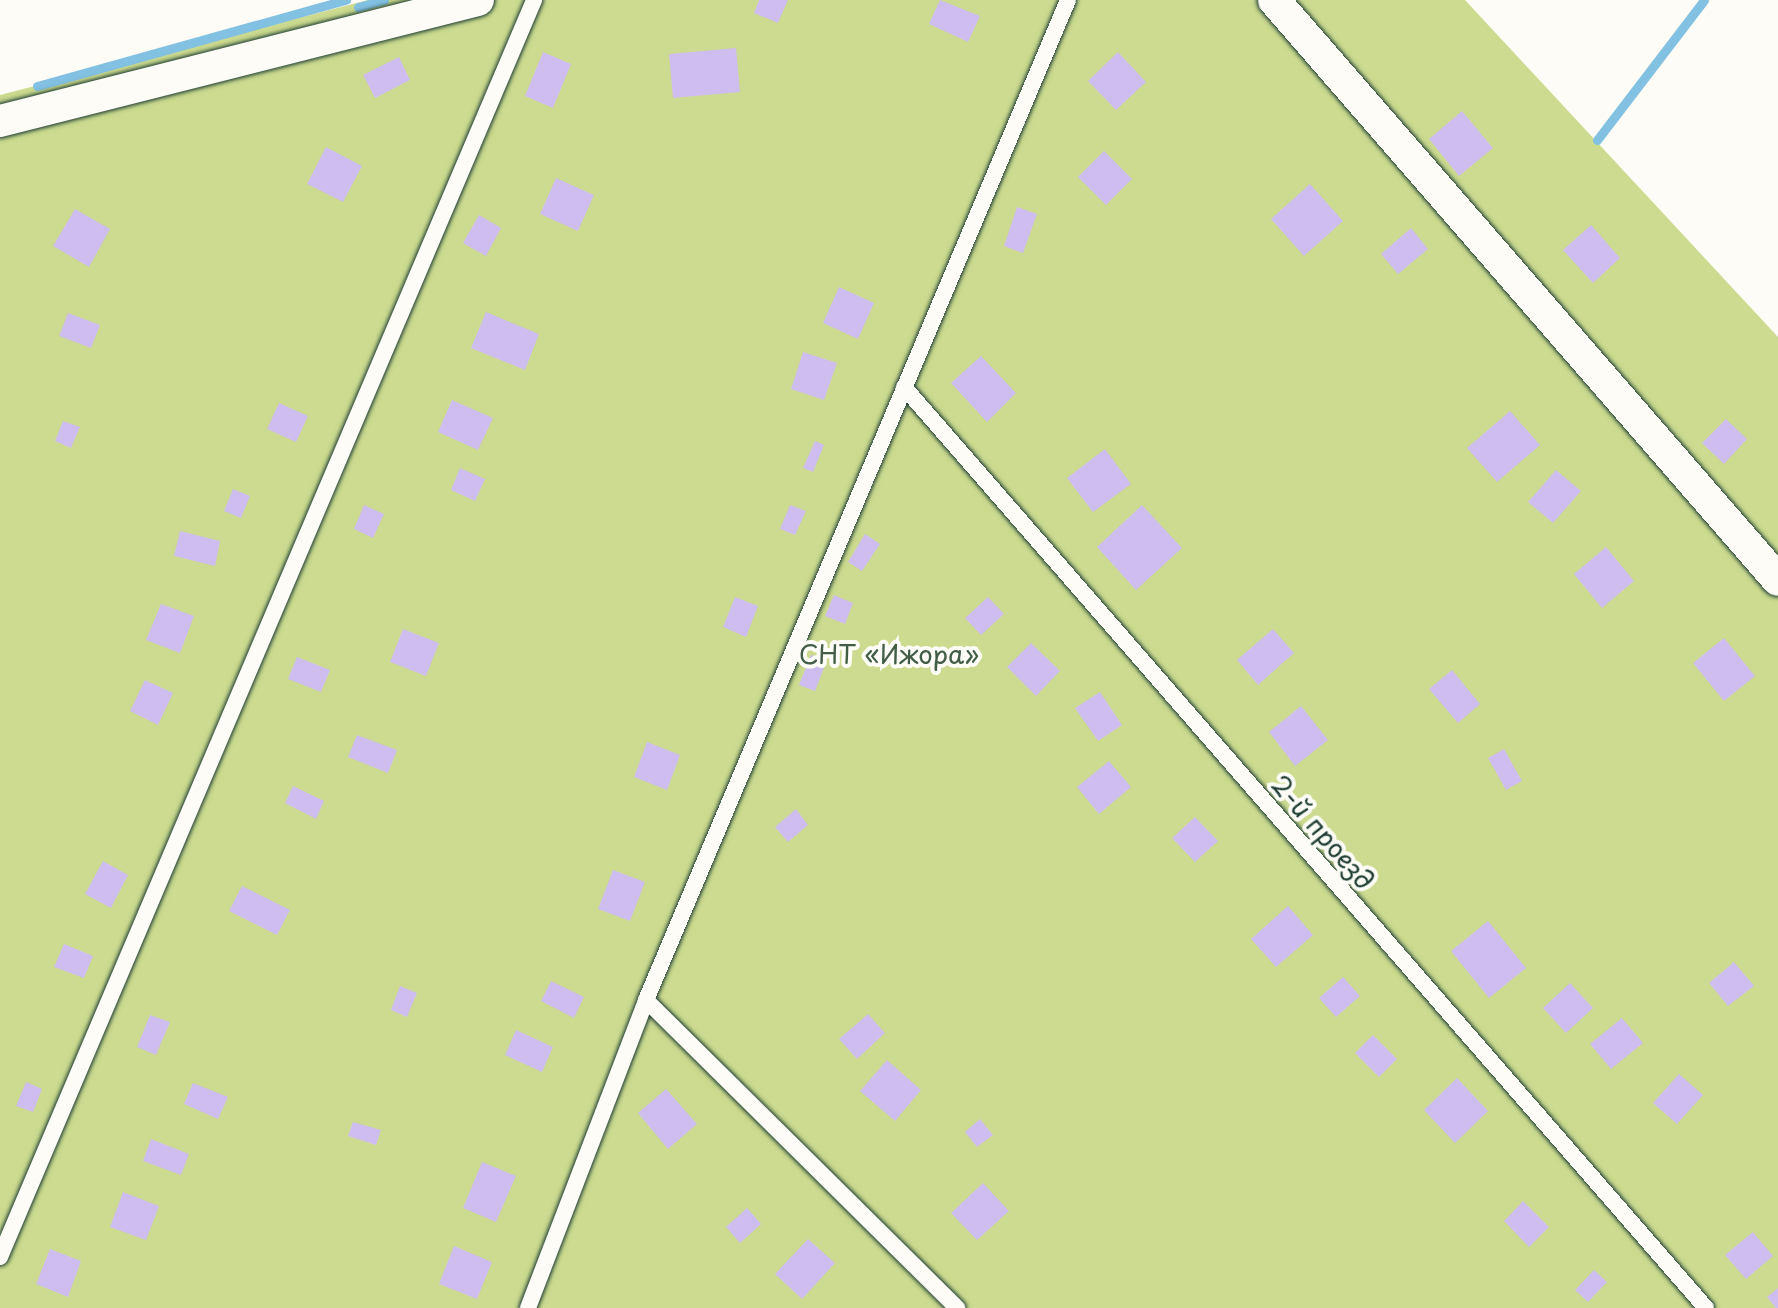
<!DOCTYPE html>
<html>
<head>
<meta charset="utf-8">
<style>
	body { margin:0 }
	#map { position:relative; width:1778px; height:1308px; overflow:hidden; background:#fdfcf7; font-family:"Playpen Sans",sans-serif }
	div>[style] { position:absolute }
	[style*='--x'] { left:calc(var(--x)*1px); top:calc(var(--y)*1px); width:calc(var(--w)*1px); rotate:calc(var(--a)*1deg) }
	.green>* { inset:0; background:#ccdb8f }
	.stream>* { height:9px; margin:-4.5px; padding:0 4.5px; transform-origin:4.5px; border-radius:4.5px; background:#83c1e3 }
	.building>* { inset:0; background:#cebeef }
	.roads { filter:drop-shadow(0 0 2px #1f3d34) drop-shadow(0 0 2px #1f3d34) }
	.service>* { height:16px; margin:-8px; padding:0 8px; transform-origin:8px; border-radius:8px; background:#fdfcf7 }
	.minor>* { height:32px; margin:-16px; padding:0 16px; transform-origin:16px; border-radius:16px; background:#fdfcf7 }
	span { translate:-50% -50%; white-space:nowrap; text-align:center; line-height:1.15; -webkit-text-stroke:8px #fdfcf7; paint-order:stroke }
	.park-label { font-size:26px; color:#425d46 }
	.street-label { font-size:26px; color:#1f3d34 }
</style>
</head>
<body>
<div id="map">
	<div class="green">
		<i style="clip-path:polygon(368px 0,1465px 0,1778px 337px,1778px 1308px,0 1308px,0 95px)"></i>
	</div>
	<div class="stream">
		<i style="--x:358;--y:7;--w:27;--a:-15"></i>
		<i style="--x:37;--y:86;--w:321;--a:-15.6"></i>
		<i style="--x:1597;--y:140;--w:176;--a:-52.6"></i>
	</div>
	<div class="building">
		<i style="clip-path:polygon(759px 0,788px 0,778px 23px,754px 13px)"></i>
		<i style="clip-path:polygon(940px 0,980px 16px,968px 42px,929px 24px)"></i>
		<i style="clip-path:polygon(736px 48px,740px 92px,673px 98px,669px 54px)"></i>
		<i style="clip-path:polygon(543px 52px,571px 64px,553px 108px,525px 96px)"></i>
		<i style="clip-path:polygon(1118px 52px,1146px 82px,1116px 110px,1088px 81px)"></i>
		<i style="clip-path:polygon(399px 57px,410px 80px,375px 98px,363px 75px)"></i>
		<i style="clip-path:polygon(1462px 111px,1493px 148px,1459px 176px,1429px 139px)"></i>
		<i style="clip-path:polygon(326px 147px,362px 166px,343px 202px,307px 184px)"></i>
		<i style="clip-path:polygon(1104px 151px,1132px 179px,1106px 205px,1078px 177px)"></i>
		<i style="clip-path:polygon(556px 178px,594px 195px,578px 231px,540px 214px)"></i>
		<i style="clip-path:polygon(1310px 184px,1343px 221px,1304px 256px,1271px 219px)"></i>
		<i style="clip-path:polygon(1017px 207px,1037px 214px,1023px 253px,1004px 246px)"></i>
		<i style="clip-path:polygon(75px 209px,110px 229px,89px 267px,53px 246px)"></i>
		<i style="clip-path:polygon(479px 215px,501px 228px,486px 256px,463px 243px)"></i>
		<i style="clip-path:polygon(1591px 225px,1620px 258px,1593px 283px,1563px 250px)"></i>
		<i style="clip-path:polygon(1411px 228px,1428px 249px,1398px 274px,1381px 254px)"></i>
		<i style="clip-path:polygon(839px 287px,874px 303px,858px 339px,823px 323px)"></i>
		<i style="clip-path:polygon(486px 312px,539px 334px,525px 370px,471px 348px)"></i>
		<i style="clip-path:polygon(68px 313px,100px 325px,91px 348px,59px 336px)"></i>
		<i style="clip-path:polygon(803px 352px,837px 363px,824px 400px,791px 389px)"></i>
		<i style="clip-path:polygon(981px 356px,1016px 393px,987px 422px,951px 383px)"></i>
		<i style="clip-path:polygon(452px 400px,493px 418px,478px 450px,438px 432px)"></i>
		<i style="clip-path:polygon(279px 403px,308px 416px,296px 442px,267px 429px)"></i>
		<i style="clip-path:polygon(1510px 411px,1540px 445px,1497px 482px,1467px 448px)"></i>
		<i style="clip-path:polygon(1726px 419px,1747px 439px,1724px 464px,1702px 443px)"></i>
		<i style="clip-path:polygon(63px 421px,80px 427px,71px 448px,55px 441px)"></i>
		<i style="clip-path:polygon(815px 441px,824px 445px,813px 472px,803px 468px)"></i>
		<i style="clip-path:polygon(1105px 449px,1131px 484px,1093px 512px,1067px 478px)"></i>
		<i style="clip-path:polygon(460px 468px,485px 479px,475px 501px,451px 490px)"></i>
		<i style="clip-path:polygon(1556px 470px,1581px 491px,1553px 523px,1528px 502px)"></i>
		<i style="clip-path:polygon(233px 489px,250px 496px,241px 518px,224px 511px)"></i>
		<i style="clip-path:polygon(364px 505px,384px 514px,373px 538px,354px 529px)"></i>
		<i style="clip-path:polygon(790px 505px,806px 511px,795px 535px,780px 529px)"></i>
		<i style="clip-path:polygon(1142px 505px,1182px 548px,1136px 590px,1097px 547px)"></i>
		<i style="clip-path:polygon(180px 531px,220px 541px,215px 566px,174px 556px)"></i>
		<i style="clip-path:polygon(865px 534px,880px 544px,862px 571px,848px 562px)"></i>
		<i style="clip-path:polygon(1606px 547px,1634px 581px,1602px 608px,1574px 574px)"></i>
		<i style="clip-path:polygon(834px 595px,853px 603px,845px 624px,825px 616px)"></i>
		<i style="clip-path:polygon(735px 597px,758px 606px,746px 637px,723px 627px)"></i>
		<i style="clip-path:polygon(988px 597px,1004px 614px,981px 635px,965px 618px)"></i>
		<i style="clip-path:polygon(161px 604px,194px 616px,180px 653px,146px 640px)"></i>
		<i style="clip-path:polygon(403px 629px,439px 643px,426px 676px,390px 662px)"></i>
		<i style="clip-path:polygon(1273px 629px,1294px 653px,1258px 685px,1237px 660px)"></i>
		<i style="clip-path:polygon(1724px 638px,1755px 676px,1724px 701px,1693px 663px)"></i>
		<i style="clip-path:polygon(1031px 643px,1060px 671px,1036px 696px,1007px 667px)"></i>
		<i style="clip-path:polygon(811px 655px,827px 660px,815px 691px,799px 685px)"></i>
		<i style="clip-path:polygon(297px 657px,330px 670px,321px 692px,288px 679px)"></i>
		<i style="clip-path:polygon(1452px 670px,1480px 704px,1458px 723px,1429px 689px)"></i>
		<i style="clip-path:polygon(145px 680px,173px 693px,158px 725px,130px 711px)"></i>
		<i style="clip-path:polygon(1100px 692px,1122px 725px,1098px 741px,1075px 708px)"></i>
		<i style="clip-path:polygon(1301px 706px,1328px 740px,1295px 766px,1269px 732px)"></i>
		<i style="clip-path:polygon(357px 735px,397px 750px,388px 773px,348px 757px)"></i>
		<i style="clip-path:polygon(647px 742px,680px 755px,667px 790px,634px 777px)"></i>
		<i style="clip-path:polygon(1504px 749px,1522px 781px,1506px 790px,1488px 758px)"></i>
		<i style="clip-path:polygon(1109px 761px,1131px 787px,1099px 814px,1077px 787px)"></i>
		<i style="clip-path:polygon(293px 786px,324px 801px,316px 819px,285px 803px)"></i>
		<i style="clip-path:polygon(796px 809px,808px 825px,788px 842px,775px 827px)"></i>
		<i style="clip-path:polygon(1195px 817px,1218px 841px,1195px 862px,1172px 838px)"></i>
		<i style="clip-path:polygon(103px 861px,128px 875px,111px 908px,85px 894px)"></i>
		<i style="clip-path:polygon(613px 870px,645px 882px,630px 921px,598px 909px)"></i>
		<i style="clip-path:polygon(242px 886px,290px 910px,277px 935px,229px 911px)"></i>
		<i style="clip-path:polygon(1288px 906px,1313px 935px,1276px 967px,1251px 939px)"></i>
		<i style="clip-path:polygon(1488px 921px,1526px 968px,1489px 998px,1451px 951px)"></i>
		<i style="clip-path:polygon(64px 944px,93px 956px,84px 978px,54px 967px)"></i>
		<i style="clip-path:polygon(1734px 962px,1754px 986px,1728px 1006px,1709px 983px)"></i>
		<i style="clip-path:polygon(1343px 977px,1360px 996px,1336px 1017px,1319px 998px)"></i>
		<i style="clip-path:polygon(551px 981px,584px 997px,574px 1018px,541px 1001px)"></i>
		<i style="clip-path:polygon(1570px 983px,1593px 1008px,1566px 1033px,1543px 1008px)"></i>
		<i style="clip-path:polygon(400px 986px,417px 993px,407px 1017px,391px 1010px)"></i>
		<i style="clip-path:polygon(868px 1014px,885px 1033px,857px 1059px,839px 1039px)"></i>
		<i style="clip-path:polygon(150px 1015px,170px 1022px,156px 1055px,137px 1047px)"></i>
		<i style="clip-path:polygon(1622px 1018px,1643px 1043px,1611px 1069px,1590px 1044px)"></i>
		<i style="clip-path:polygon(516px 1030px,553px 1047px,542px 1072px,505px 1055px)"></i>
		<i style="clip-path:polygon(1373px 1035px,1397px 1059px,1379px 1077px,1355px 1053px)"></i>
		<i style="clip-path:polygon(887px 1060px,921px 1090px,895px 1121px,860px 1091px)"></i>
		<i style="clip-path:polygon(1679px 1074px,1703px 1095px,1677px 1124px,1653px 1103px)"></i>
		<i style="clip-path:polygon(1457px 1078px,1488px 1111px,1455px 1143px,1424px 1110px)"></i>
		<i style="clip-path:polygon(26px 1082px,42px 1089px,33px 1112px,16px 1106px)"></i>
		<i style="clip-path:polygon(193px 1083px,228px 1097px,218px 1119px,184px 1104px)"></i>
		<i style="clip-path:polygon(666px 1089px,697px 1124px,668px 1149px,638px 1113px)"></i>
		<i style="clip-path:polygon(980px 1119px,993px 1135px,977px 1147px,965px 1132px)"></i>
		<i style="clip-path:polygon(353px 1122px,381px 1130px,376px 1145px,348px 1136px)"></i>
		<i style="clip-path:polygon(151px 1139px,189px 1154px,181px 1175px,143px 1161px)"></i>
		<i style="clip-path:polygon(482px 1162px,516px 1176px,496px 1222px,463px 1208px)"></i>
		<i style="clip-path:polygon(983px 1183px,1009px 1211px,977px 1240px,951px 1213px)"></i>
		<i style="clip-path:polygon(123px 1192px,159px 1206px,146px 1240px,110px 1227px)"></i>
		<i style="clip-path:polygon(1523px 1201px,1549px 1227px,1529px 1247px,1504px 1221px)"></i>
		<i style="clip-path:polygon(747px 1208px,761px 1224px,740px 1243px,726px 1227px)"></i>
		<i style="clip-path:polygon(1753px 1232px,1773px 1256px,1746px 1279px,1725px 1255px)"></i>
		<i style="clip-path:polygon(808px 1239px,835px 1263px,802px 1299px,775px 1274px)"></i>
		<i style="clip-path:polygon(454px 1246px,492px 1262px,477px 1299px,439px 1284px)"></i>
		<i style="clip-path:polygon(50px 1249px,81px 1261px,68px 1297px,36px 1284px)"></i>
		<i style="clip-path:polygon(1594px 1270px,1607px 1282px,1588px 1302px,1575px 1290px)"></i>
		<i style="clip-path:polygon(1778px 1288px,1778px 1308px,1776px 1308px,1767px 1297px)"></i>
	</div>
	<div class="roads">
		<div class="service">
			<i style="--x:904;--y:387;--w:1221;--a:48.95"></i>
			<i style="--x:646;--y:1000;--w:438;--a:44.7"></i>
			<i style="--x:0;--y:1257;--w:1366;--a:-66.98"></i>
			<i style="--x:528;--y:1308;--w:330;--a:-69"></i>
			<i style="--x:646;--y:1000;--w:1085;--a:-67.12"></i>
		</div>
		<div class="minor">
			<i style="--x:1274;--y:0;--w:768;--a:49.01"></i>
			<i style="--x:0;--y:121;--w:493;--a:-14.2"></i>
		</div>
	</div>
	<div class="park-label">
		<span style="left:889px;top:654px">СНТ «Ижора»</span>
	</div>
	<div class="street-label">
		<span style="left:1323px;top:832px;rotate:49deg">2-й проезд</span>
	</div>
</div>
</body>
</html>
